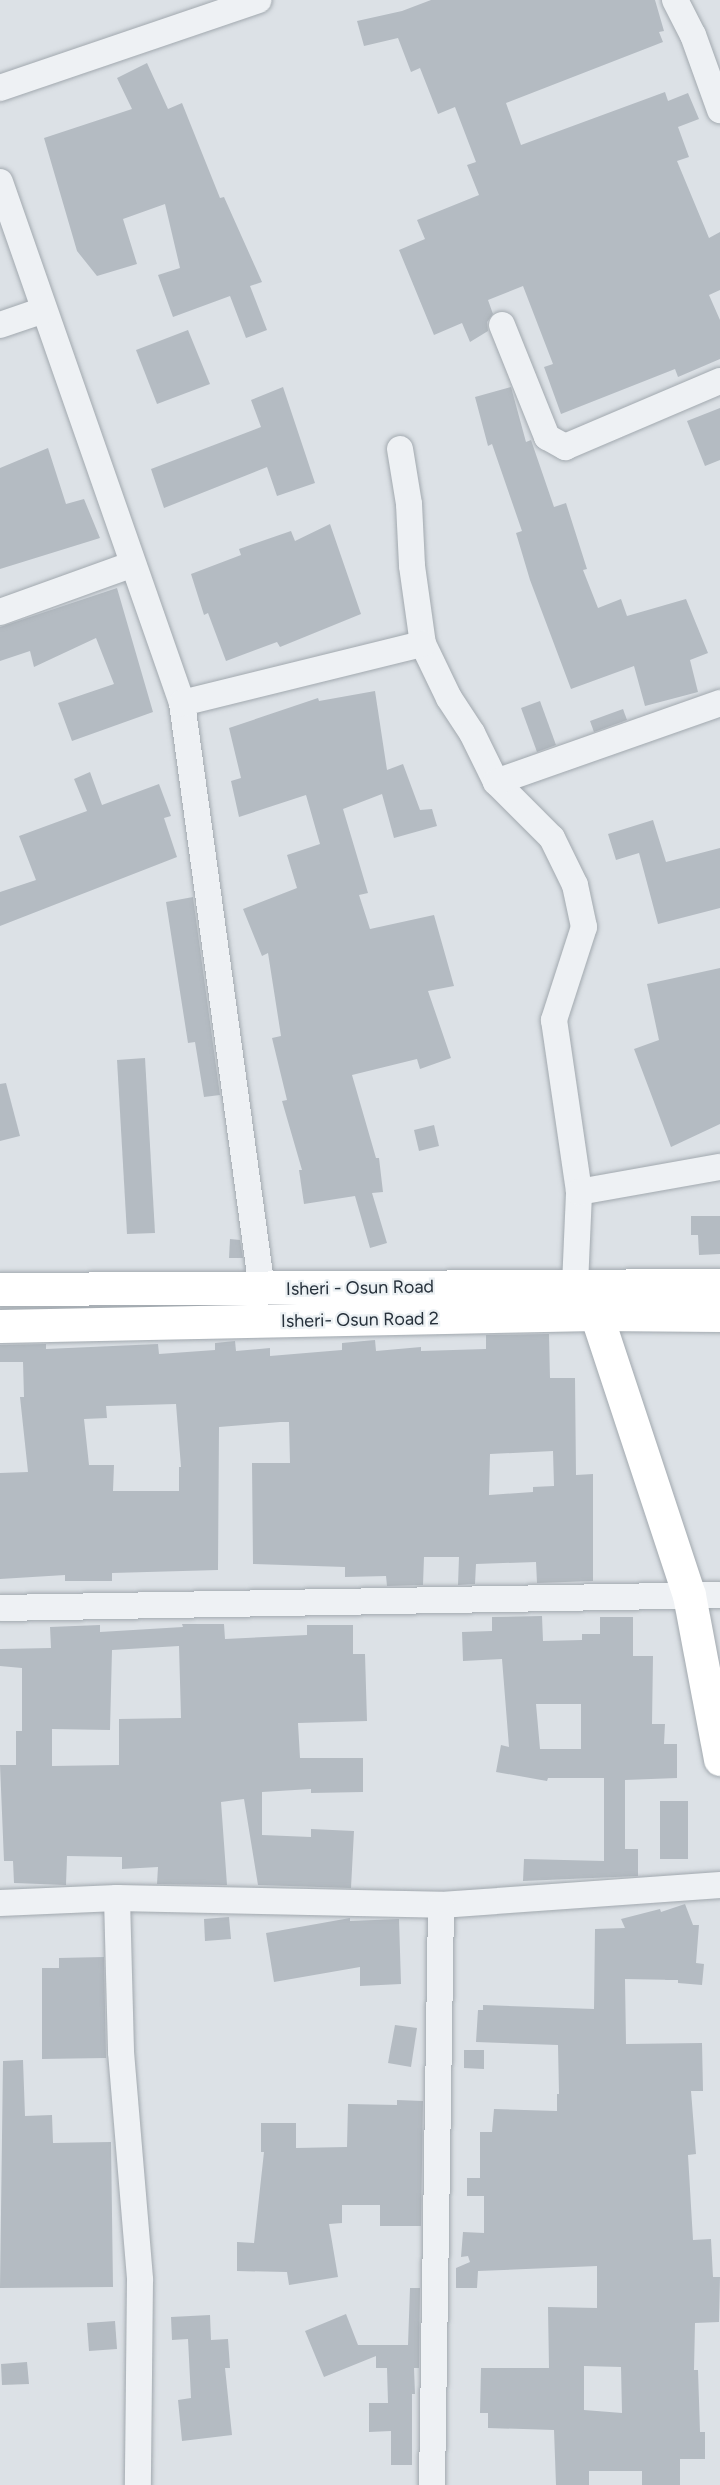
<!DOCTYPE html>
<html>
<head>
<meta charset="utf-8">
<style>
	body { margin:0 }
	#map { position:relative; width:720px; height:2485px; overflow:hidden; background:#dce1e6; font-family:Figtree,sans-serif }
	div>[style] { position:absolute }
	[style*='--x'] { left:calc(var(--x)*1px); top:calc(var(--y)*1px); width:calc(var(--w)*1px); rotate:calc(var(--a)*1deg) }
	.building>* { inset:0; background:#b4bbc2 }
	.roads { filter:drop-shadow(0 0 2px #a2a9af) drop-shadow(0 0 2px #a2a9af) }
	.street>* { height:26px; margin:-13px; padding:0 13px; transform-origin:13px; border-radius:13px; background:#eef1f4 }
	.secondary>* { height:33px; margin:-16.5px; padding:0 16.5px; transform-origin:16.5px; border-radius:16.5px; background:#fff }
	span { translate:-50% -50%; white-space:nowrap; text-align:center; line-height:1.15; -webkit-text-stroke:4.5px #ebf0f3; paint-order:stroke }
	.street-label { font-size:18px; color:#27313b }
</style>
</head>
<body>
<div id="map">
	<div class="building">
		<i style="clip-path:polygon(431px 0,655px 0,664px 31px,659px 32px,663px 42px,506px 103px,521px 145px,665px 92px,668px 101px,688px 93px,699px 119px,678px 127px,689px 157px,677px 161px,709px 238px,720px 232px,720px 290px,709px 295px,720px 320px,720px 359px,678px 377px,675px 369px,561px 414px,544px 367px,553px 364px,523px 286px,488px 300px,493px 314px,487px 322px,488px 331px,470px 342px,462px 323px,434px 335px,399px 250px,425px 239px,417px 220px,479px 195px,467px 165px,476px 162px,455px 107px,438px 114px,420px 68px,411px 72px,398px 38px,364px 46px,357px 21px,402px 11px)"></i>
		<i style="clip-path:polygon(147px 63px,168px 109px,182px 103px,220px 198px,224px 197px,262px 282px,250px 286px,267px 330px,246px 338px,230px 296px,173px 317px,158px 275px,180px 268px,165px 204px,123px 219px,137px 264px,97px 276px,77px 251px,44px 138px,132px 109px,117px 78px)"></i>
		<i style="clip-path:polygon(188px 330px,210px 384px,157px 404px,136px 350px)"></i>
		<i style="clip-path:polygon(283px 387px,315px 483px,277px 496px,267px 467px,164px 508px,151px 469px,261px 427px,251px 400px)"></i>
		<i style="clip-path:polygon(511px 387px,526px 442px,531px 440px,554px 507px,566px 503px,587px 569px,583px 570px,598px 608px,621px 599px,627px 616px,686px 599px,708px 653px,690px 660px,698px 692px,645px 706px,634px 666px,571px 689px,530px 580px,516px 533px,522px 531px,492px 444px,488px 446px,475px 397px)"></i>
		<i style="clip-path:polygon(720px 408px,720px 460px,705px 466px,687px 421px)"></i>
		<i style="clip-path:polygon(48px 448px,66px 504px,84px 499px,100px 538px,0 569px,0 468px)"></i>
		<i style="clip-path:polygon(330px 524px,361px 614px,280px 647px,277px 642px,226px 661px,208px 613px,204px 615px,191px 574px,241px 555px,239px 549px,291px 531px,295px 541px)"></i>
		<i style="clip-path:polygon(117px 588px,153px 712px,72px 741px,58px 703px,114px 684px,96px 638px,34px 667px,30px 651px,0 661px,0 627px)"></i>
		<i style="clip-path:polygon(375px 691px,387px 770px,403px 764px,420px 810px,432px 809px,437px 826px,394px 838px,382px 794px,343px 809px,368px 893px,359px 895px,370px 929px,434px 915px,454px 986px,428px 991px,451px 1058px,420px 1069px,417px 1059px,352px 1075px,376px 1158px,379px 1158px,383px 1192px,372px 1193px,387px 1243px,370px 1248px,355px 1196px,304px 1204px,299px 1170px,302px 1170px,282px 1101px,287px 1100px,272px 1038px,281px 1036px,268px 953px,262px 956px,243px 909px,297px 888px,287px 855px,320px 844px,306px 795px,239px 817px,231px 781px,241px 778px,229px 728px,318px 698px,319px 701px)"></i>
		<i style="clip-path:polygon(540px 701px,556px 745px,537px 752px,521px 708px)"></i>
		<i style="clip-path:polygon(623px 709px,627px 720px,594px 732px,590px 721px)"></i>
		<i style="clip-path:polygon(90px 772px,102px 805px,159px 784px,171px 816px,164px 818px,177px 857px,0 926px,0 892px,36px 880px,19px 836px,87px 811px,74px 779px)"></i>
		<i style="clip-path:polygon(653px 820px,666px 862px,720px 848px,720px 908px,658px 924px,639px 853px,616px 860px,608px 834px)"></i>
		<i style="clip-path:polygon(193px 897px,220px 1095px,204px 1097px,195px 1042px,188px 1043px,166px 902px)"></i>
		<i style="clip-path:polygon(720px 968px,720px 1124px,671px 1147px,634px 1049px,659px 1040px,647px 984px)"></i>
		<i style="clip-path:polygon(145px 1058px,155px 1233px,127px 1234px,117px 1060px)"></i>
		<i style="clip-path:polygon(6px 1083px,20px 1136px,0 1141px,0 1084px)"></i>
		<i style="clip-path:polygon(434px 1125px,439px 1146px,419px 1151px,414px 1130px)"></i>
		<i style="clip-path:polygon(691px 1216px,720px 1216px,720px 1254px,699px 1255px,698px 1235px,691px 1235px)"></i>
		<i style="clip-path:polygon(230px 1239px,240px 1240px,243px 1258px,229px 1258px)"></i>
		<i style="clip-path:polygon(evenodd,549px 1334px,550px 1378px,575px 1378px,576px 1475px,593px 1474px,593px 1581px,537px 1583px,536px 1562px,476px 1564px,475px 1584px,458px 1585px,459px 1557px,424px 1557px,423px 1585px,387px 1586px,386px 1576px,345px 1577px,345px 1567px,253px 1564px,252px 1463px,290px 1463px,289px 1422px,280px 1422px,219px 1427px,218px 1570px,112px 1573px,112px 1581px,65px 1581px,65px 1575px,0 1579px,0 1473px,28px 1472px,20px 1397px,24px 1397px,23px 1362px,0 1362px,0 1345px,46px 1344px,46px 1349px,158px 1344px,159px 1354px,215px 1350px,215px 1343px,235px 1341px,236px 1351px,270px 1348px,270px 1356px,342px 1350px,342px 1343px,375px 1340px,376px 1351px,421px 1347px,421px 1351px,486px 1349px,486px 1335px,549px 1334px,176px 1404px,181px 1467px,179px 1467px,179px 1491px,113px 1491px,114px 1465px,89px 1465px,84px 1419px,107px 1418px,106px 1406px,176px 1404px,549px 1334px,553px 1451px,554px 1486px,533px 1487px,533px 1492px,489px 1495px,490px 1454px,553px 1451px)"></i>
		<i style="clip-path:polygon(evenodd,542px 1616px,543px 1641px,582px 1640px,582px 1634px,600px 1634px,600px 1617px,633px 1617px,633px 1656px,653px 1656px,652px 1724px,665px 1724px,664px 1744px,677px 1744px,677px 1778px,625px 1780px,625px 1849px,638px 1849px,638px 1876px,523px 1881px,524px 1859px,604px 1861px,604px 1778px,548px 1778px,547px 1781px,496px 1772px,501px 1745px,509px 1747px,502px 1659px,463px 1661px,462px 1632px,492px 1631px,492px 1617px,542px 1616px,536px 1704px,581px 1704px,581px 1749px,540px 1749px,536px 1704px)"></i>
		<i style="clip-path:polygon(evenodd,182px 1624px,224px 1624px,225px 1639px,307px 1635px,307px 1625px,353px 1625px,353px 1654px,365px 1654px,367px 1721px,298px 1723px,300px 1758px,363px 1758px,363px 1792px,311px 1793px,311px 1789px,262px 1792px,262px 1835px,311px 1837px,311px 1829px,354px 1831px,351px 1888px,258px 1885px,244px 1799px,221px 1802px,227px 1885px,157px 1884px,158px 1867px,122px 1869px,122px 1857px,67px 1856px,66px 1885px,14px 1883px,13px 1861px,4px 1861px,0 1765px,16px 1765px,16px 1731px,22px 1731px,22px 1668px,0 1666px,0 1649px,51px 1648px,50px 1627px,100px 1625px,100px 1632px,183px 1627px,182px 1624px,179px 1646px,181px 1718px,119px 1719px,119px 1765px,52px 1766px,52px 1729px,110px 1730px,112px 1650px,179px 1646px)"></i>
		<i style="clip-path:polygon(660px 1801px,688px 1801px,688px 1859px,660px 1859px)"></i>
		<i style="clip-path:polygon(evenodd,685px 1904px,693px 1925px,699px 1925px,696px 1963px,704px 1964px,702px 1985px,678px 1983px,678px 1980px,625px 1979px,626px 2044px,702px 2043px,703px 2091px,691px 2091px,696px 2154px,688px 2155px,693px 2240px,711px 2239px,713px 2277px,720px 2277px,719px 2322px,695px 2323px,694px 2370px,698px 2370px,700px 2432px,705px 2432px,705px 2459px,680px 2459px,680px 2485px,642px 2485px,642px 2471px,589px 2471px,589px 2485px,556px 2485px,554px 2430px,488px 2428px,488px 2413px,480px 2413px,481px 2368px,549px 2368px,548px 2307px,597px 2308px,597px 2266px,478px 2271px,477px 2288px,456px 2288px,456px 2268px,470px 2262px,468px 2256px,461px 2257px,463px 2232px,484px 2233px,484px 2196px,467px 2196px,467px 2178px,480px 2178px,480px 2132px,492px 2132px,494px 2109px,557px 2111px,557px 2094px,559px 2094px,558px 2045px,476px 2042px,478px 2010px,483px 2010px,483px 2005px,594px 2009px,595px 1929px,625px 1928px,621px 1919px,660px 1909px,661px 1912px,685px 1904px,584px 2366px,621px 2367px,622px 2413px,584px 2410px,584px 2366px)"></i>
		<i style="clip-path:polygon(229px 1917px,231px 1939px,205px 1941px,204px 1919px)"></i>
		<i style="clip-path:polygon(350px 1918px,350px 1921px,399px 1919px,401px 1984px,360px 1986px,360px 1967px,274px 1982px,266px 1933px)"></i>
		<i style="clip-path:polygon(104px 1957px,106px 2058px,42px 2059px,42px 1968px,59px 1968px,59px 1958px)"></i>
		<i style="clip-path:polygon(395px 2025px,417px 2028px,411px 2067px,388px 2063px)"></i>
		<i style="clip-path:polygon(464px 2050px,484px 2050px,484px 2069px,464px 2068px)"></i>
		<i style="clip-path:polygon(23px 2060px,25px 2116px,52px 2115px,53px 2143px,111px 2142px,113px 2287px,0 2288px,3px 2061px)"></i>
		<i style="clip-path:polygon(397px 2100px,423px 2101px,421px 2226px,380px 2226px,380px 2205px,342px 2205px,342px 2223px,329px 2224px,338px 2277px,289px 2285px,287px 2272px,237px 2271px,237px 2242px,254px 2243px,264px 2152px,261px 2152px,261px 2123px,296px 2123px,296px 2148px,347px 2147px,348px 2104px,397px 2105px)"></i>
		<i style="clip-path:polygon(410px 2288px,420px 2288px,419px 2368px,414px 2368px,415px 2394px,412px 2394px,412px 2465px,391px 2465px,391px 2431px,369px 2432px,369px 2403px,388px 2403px,387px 2368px,376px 2368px,376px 2356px,324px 2377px,305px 2331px,346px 2314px,358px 2345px,408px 2345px)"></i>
		<i style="clip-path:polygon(210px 2315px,211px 2340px,228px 2339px,230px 2368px,225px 2368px,232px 2435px,182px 2441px,178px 2400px,191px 2398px,188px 2339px,172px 2340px,171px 2317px)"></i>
		<i style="clip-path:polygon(115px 2321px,117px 2349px,89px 2351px,87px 2323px)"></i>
		<i style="clip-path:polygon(27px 2362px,29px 2384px,2px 2385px,1px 2364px)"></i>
	</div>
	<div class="roads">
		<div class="street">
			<i style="--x:675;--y:0;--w:39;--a:63"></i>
			<i style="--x:693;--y:35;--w:80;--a:70.2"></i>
			<i style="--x:0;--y:88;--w:273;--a:-18.8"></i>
			<i style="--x:0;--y:182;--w:552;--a:70.74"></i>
			<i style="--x:182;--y:703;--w:591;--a:82.23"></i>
			<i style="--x:0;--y:325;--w:46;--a:-18.8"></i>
			<i style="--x:502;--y:325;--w:121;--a:68.1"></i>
			<i style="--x:547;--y:437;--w:21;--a:29"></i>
			<i style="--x:565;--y:447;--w:168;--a:-23.1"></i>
			<i style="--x:400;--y:449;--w:56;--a:80.7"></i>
			<i style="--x:409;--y:504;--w:62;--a:87.2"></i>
			<i style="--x:412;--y:566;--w:79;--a:82"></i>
			<i style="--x:423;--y:644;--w:60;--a:64.3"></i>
			<i style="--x:449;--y:698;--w:42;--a:56.7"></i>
			<i style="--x:472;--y:733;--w:55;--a:63.9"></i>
			<i style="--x:496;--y:782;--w:79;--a:45"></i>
			<i style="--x:552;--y:838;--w:52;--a:63.9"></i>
			<i style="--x:575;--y:885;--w:43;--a:77.9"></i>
			<i style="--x:584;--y:927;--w:98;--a:107.9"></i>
			<i style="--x:554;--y:1020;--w:174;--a:81.7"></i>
			<i style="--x:0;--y:612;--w:141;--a:-19.8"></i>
			<i style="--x:182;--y:703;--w:248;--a:-13.8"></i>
			<i style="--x:496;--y:782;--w:238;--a:-19.4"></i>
			<i style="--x:575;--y:1285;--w:93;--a:-87.5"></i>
			<i style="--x:579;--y:1192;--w:143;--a:-10.1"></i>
			<i style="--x:0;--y:1608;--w:720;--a:-1.03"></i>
			<i style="--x:117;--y:1898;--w:154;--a:88.5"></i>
			<i style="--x:121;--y:2052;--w:229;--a:85.2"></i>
			<i style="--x:140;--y:2280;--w:205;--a:90.6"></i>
			<i style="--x:0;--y:1903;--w:117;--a:-2.4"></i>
			<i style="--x:117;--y:1898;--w:324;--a:1.2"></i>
			<i style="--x:441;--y:1905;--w:280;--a:-4.1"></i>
			<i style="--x:432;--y:2485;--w:580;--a:-89.11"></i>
		</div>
		<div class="secondary">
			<i style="--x:0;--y:1289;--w:720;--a:-0.32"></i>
			<i style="--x:596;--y:1295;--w:19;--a:90"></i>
			<i style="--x:596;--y:1314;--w:296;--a:71.7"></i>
			<i style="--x:689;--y:1595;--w:167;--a:79.3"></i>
			<i style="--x:0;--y:1326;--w:596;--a:-1.15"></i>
			<i style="--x:596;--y:1314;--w:124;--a:0.5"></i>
		</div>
	</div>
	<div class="street-label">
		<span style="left:360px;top:1288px;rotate:-1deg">Isheri - Osun Road</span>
		<span style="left:360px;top:1320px;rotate:-1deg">Isheri- Osun Road 2</span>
	</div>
</div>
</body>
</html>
